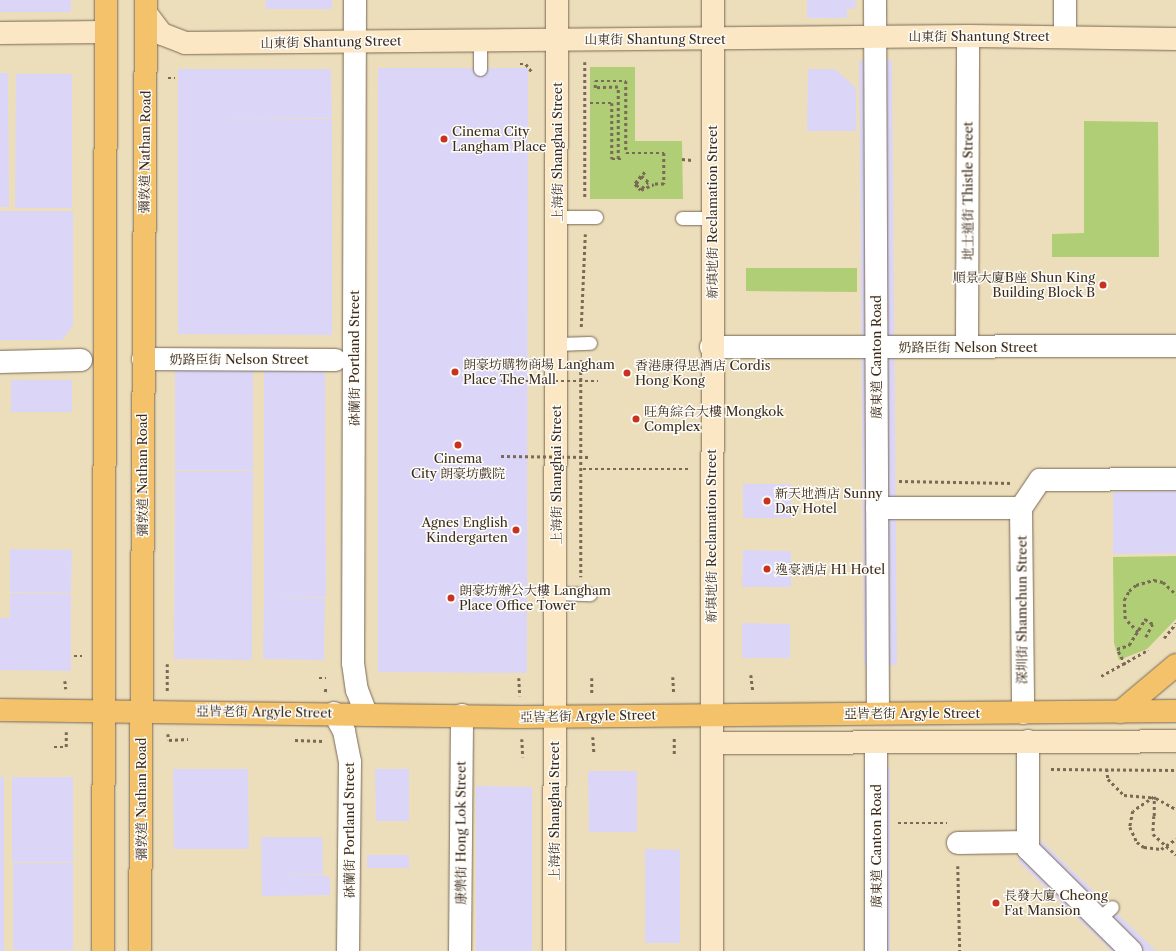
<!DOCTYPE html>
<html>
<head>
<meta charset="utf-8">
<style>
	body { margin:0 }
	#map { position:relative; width:1176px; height:951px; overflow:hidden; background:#ecdebb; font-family:"Libre Caslon Text","Noto Serif TC",serif }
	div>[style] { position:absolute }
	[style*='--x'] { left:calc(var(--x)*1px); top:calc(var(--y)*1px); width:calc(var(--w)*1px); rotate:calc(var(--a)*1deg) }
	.built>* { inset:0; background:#dbd6f7 }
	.green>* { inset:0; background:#b0ce75 }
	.path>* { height:2.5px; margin-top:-1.25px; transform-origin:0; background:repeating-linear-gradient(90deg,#796955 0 3px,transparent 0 6px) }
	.roads { filter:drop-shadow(0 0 1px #796955) drop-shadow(0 0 1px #796955) }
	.lane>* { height:13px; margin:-6.5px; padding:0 6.5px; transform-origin:6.5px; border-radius:6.5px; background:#fff }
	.street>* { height:22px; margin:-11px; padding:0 11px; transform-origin:11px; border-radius:11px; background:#fff }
	.secondary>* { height:22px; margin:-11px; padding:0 11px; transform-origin:11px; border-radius:11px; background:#fbe7c3 }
	.primary>* { height:22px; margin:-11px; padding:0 11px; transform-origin:11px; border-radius:11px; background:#f4c26a }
	.path-bridge>* { height:2.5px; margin-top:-1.25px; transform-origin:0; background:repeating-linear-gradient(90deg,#796955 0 3px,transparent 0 6px) }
	.dots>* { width:11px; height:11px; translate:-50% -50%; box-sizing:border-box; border:2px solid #fdfcf7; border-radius:50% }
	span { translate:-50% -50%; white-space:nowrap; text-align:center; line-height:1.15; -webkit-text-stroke:3px #fdfcf7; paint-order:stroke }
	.street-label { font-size:13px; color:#3b2a1e }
	.poi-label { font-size:13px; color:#3b2a1e }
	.left { translate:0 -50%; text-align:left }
	.right { translate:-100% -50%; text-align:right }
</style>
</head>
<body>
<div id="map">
	<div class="built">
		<i style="clip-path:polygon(0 0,71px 0,71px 12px,0 12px)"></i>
		<i style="clip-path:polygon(266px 0,332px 0,332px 9px,265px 9px)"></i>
		<i style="clip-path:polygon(807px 0,856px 0,855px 9px,847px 9px,847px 18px,807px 18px)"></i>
		<i style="clip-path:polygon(892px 60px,897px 665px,864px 665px,859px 61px)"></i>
		<i style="clip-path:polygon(378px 68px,528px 68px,527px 673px,378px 672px)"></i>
		<i style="clip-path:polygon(178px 69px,331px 69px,332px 118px,207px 118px,332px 119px,332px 335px,178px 334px)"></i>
		<i style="clip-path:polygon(808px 69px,835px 69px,856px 88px,856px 131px,807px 131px)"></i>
		<i style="clip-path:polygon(0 73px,8px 73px,9px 207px,0 207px)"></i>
		<i style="clip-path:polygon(16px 74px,72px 74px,72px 208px,15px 208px)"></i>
		<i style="clip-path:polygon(0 211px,73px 211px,73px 326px,62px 340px,0 340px)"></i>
		<i style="clip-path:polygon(175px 366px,253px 367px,253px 470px,175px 470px)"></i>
		<i style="clip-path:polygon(264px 368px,325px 368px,326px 597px,264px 597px)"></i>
		<i style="clip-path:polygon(11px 380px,72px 380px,72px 412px,11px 412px)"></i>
		<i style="clip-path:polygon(175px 471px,253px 471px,252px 660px,174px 659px)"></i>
		<i style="clip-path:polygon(743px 484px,791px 484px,791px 518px,743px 518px)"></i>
		<i style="clip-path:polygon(1176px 491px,1176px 553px,1113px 554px,1113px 492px)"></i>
		<i style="clip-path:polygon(10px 549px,72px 550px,71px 593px,10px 592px)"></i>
		<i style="clip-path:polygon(743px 550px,791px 551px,791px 587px,742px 587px)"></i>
		<i style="clip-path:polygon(10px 593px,71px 594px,71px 671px,0 670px,0 618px,10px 618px)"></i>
		<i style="clip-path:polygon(264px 597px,325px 598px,324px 660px,263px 659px)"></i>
		<i style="clip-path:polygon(742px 623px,790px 624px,790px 658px,742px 658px)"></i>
		<i style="clip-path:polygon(864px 767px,890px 767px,890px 951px,864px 951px)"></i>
		<i style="clip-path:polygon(173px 769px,248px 769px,249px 849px,174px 849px)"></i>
		<i style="clip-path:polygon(375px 769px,409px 769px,409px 821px,376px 821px)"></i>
		<i style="clip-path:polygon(588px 771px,637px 771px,637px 832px,589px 832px)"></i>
		<i style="clip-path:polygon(0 777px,4px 777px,4px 951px,0 951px)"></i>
		<i style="clip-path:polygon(12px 777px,73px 777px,73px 862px,12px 862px)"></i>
		<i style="clip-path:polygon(476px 786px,532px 787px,532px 951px,476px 951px)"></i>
		<i style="clip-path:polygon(1019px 831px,1037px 837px,1156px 951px,1112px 951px,1019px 862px)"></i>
		<i style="clip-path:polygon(261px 837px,322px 837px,323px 874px,274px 875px,322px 875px,330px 878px,330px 895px,262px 896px)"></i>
		<i style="clip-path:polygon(645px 849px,680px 850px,680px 943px,645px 943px)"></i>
		<i style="clip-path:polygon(367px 855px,409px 855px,409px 868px,367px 868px)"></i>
		<i style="clip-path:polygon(13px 863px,73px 863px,73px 950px,13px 950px)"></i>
	</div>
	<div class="green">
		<i style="clip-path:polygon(590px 67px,635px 67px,635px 141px,682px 141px,683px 199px,590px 199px)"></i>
		<i style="clip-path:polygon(1084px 121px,1158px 122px,1159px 257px,1052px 257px,1052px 234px,1084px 233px)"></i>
		<i style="clip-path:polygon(746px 268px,857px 268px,857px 292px,746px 291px)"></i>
		<i style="clip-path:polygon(1176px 556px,1176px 619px,1147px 649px,1119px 660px,1114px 643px,1113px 557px)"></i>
	</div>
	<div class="path">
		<i style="--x:585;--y:62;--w:137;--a:90"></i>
		<i style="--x:520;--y:64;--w:6;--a:0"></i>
		<i style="--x:526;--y:64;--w:10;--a:53"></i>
		<i style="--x:168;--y:78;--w:7;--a:0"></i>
		<i style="--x:590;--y:103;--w:22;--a:0"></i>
		<i style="--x:612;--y:103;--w:56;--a:90"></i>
		<i style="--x:612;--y:159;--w:10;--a:0"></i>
		<i style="--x:618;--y:159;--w:72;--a:-90"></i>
		<i style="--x:618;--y:87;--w:23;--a:178"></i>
		<i style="--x:595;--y:88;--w:7;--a:-90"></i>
		<i style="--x:595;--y:81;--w:31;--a:0"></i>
		<i style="--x:626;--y:81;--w:72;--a:90"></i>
		<i style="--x:626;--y:153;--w:38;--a:0"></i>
		<i style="--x:664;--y:153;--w:31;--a:90"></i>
		<i style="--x:664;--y:184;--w:10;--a:180"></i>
		<i style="--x:682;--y:159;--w:10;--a:6"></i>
		<i style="--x:645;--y:172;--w:16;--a:125"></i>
		<i style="--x:636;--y:185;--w:7;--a:27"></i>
		<i style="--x:642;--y:188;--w:8;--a:-45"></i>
		<i style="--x:581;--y:327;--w:93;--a:-87.5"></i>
		<i style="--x:581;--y:360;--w:217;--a:90"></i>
		<i style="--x:583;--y:469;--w:107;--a:0"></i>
		<i style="--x:899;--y:481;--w:113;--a:1"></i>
		<i style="--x:1164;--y:638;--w:19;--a:-51"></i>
		<i style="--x:74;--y:656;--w:8;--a:0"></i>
		<i style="--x:1125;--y:665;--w:18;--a:-117"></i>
		<i style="--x:1117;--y:649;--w:13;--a:-18"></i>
		<i style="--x:1129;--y:645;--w:31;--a:-58"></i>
		<i style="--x:1145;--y:619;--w:9;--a:32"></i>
		<i style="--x:1153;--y:624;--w:15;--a:118"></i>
		<i style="--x:751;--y:675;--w:17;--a:83"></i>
		<i style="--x:1101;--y:676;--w:54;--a:-29"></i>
		<i style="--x:673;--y:677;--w:17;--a:87"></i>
		<i style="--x:319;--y:678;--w:7;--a:0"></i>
		<i style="--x:519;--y:678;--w:18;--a:87"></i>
		<i style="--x:592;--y:678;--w:17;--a:90"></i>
		<i style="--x:65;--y:681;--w:8;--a:83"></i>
		<i style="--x:167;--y:691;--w:27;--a:-90"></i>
		<i style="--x:325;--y:692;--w:5;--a:-79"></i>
		<i style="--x:168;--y:734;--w:6;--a:81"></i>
		<i style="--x:169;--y:740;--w:19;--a:-3"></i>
		<i style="--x:593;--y:737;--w:16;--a:86"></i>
		<i style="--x:522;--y:739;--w:18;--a:87"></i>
		<i style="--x:295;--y:740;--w:28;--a:2"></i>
		<i style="--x:54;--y:747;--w:12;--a:0"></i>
		<i style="--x:66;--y:747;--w:15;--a:-90"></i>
		<i style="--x:674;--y:754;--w:17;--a:-90"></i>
		<i style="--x:1051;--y:769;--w:125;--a:0.5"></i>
		<i style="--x:1107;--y:769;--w:10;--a:84"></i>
		<i style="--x:1108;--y:779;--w:23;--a:45"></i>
		<i style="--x:1124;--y:795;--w:32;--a:5"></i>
		<i style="--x:1156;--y:798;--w:23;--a:29"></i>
		<i style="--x:1154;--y:816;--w:18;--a:93"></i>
		<i style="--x:1153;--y:834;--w:31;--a:42"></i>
		<i style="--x:898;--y:823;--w:49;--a:0"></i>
		<i style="--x:958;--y:866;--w:85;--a:88.7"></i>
	</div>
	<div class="roads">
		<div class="lane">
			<i style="--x:480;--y:69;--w:28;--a:-90"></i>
			<i style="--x:558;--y:217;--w:38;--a:0"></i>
			<i style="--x:682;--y:218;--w:30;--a:0"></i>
			<i style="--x:557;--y:344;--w:33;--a:-2"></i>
			<i style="--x:556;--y:593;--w:34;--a:2"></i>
			<i style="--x:1098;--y:920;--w:19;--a:-43"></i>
		</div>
		<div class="street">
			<i style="--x:355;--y:0;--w:663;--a:90.17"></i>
			<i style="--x:353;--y:663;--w:27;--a:82"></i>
			<i style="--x:357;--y:690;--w:26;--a:69"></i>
			<i style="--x:875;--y:0;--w:713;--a:89.76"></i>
			<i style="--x:1065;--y:0;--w:36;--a:90"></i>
			<i style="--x:711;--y:347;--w:465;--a:-0.1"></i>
			<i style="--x:967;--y:347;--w:311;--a:-89.8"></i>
			<i style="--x:143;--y:359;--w:192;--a:0.3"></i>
			<i style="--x:0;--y:362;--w:81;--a:-1.4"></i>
			<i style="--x:877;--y:508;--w:144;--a:0"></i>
			<i style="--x:1021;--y:508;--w:205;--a:89.4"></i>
			<i style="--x:1021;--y:508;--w:34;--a:-56"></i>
			<i style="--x:1040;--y:480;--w:136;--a:-0.4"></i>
			<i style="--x:334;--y:713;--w:21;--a:61"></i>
			<i style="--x:344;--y:731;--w:32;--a:79"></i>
			<i style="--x:350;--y:762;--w:189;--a:90.6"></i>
			<i style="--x:1028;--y:741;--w:108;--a:90"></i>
			<i style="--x:1028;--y:849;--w:145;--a:44.7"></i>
			<i style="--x:958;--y:843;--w:70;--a:-0.8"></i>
			<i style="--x:460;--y:951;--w:236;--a:-89.5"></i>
			<i style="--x:876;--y:951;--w:209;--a:-90"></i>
		</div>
		<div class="secondary">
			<i style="--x:146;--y:13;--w:26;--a:53"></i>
			<i style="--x:162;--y:34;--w:25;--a:21"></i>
			<i style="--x:185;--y:43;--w:783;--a:-0.51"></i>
			<i style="--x:968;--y:36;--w:208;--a:0.8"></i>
			<i style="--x:0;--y:33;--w:106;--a:-0.5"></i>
			<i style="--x:712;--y:743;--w:464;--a:-0.2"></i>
			<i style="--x:554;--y:951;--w:951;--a:-89.82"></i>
			<i style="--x:712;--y:951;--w:951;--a:-89.94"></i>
		</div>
		<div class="primary">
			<i style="--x:0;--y:710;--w:521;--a:0.77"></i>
			<i style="--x:521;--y:717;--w:655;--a:-0.52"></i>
			<i style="--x:1120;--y:712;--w:73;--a:-40"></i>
			<i style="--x:103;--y:951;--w:951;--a:-89.82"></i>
			<i style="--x:140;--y:951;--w:951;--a:-89.64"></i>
		</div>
	</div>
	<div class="path-bridge">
		<i style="--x:648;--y:182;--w:9;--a:-139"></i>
		<i style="--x:641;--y:176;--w:10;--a:127"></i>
		<i style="--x:635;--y:184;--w:8;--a:45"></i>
		<i style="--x:641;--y:190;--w:14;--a:-25"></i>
		<i style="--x:501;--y:381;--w:97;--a:0"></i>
		<i style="--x:501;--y:456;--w:89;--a:0.6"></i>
		<i style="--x:1138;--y:632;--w:18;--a:-135"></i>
		<i style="--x:1125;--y:619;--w:19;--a:-93"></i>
		<i style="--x:1124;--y:600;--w:10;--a:-61"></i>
		<i style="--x:1129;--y:591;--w:9;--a:-41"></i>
		<i style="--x:1136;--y:585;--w:19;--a:-16"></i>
		<i style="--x:1154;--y:580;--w:9;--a:13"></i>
		<i style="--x:1163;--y:582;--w:18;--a:43"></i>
		<i style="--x:1154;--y:816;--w:19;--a:-90"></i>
		<i style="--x:1154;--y:797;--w:25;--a:146"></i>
		<i style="--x:1133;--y:811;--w:16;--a:101"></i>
		<i style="--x:1130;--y:827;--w:17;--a:65"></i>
		<i style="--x:1137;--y:842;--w:9;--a:36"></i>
		<i style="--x:1144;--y:847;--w:17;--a:7"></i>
		<i style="--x:1161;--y:849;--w:18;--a:-34"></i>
	</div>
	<div class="dots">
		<i style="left:444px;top:139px;background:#c8321e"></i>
		<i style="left:1103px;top:285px;background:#c8321e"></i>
		<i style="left:455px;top:372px;background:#c8321e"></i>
		<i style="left:627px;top:373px;background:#c8321e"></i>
		<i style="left:636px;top:419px;background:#c8321e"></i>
		<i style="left:458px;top:445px;background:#c8321e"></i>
		<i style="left:767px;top:501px;background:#c8321e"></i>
		<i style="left:516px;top:530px;background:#c8321e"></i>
		<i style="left:767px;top:569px;background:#c8321e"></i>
		<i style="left:451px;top:598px;background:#c8321e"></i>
		<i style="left:996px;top:903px;background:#c8321e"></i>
	</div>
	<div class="street-label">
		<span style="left:979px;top:36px">山東街 Shantung Street</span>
		<span style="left:655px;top:39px">山東街 Shantung Street</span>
		<span style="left:331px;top:42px;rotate:-1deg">山東街 Shantung Street</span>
		<span style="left:145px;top:152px;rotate:-89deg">彌敦道 Nathan Road</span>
		<span style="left:557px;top:152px;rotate:-90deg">上海街 Shanghai Street</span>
		<span style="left:968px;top:191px;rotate:-90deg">地士道街 Thistle Street</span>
		<span style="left:712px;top:212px;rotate:-90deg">新填地街 Reclamation Street</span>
		<span style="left:968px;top:347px">奶路臣街 Nelson Street</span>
		<span style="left:876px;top:357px;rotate:-90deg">廣東道 Canton Road</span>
		<span style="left:354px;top:358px;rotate:-90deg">砵蘭街 Portland Street</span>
		<span style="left:239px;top:359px">奶路臣街 Nelson Street</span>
		<span style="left:142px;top:475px;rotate:-90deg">彌敦道 Nathan Road</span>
		<span style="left:556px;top:475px;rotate:-90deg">上海街 Shanghai Street</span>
		<span style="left:711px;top:536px;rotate:-90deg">新填地街 Reclamation Street</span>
		<span style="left:1022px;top:610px;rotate:-90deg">深圳街 Shamchun Street</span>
		<span style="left:264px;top:712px;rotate:1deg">亞皆老街 Argyle Street</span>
		<span style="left:912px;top:713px">亞皆老街 Argyle Street</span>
		<span style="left:588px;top:716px;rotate:-1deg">亞皆老街 Argyle Street</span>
		<span style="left:141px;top:799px;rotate:-90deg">彌敦道 Nathan Road</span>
		<span style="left:554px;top:811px;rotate:-90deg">上海街 Shanghai Street</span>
		<span style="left:349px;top:830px;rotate:-90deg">砵蘭街 Portland Street</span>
		<span style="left:461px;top:833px;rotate:-90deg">康樂街 Hong Lok Street</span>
		<span style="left:876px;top:846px;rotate:-90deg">廣東道 Canton Road</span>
	</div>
	<div class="poi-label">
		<span class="left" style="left:452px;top:139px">Cinema City<br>Langham Place</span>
		<span class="right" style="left:1095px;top:285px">順景大廈B座 Shun King<br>Building Block B</span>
		<span class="left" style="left:463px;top:372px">朗豪坊購物商場 Langham<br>Place The Mall</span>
		<span class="left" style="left:635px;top:373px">香港康得思酒店 Cordis<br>Hong Kong</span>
		<span class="left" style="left:644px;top:419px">旺角綜合大樓 Mongkok<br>Complex</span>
		<span style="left:458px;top:466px">Cinema<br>City 朗豪坊戲院</span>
		<span class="left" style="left:775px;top:501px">新天地酒店 Sunny<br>Day Hotel</span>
		<span class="right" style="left:508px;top:530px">Agnes English<br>Kindergarten</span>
		<span class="left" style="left:775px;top:569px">逸豪洒店 H1 Hotel</span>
		<span class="left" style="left:459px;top:598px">朗豪坊辦公大樓 Langham<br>Place Office Tower</span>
		<span class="left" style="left:1004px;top:903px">長發大廈 Cheong<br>Fat Mansion</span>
	</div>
</div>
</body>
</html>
